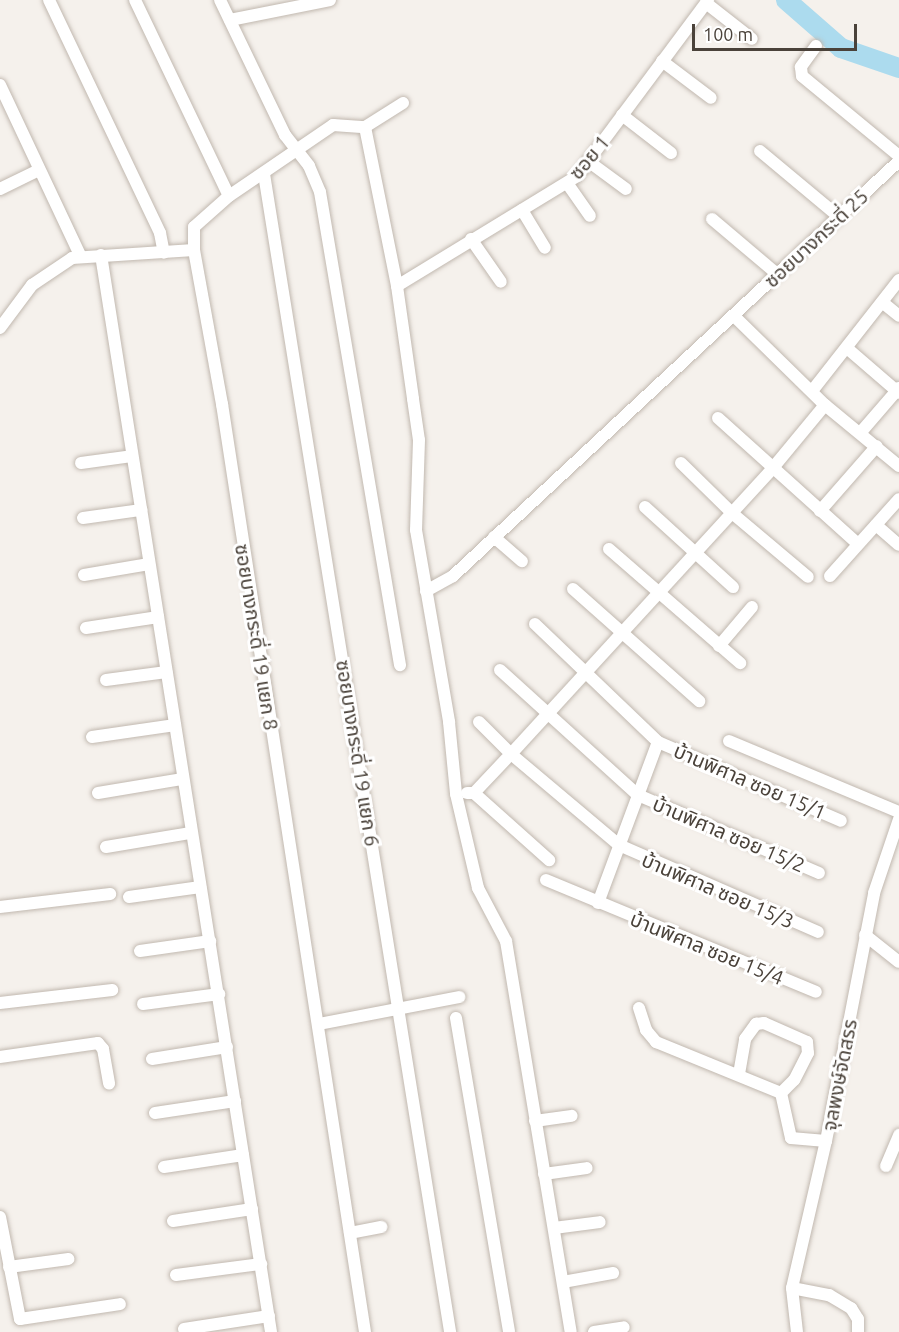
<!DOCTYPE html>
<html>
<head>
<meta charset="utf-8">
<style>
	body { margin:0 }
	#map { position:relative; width:899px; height:1332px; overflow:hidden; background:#f5f1ec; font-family:Ubuntu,"Noto Sans Thai",sans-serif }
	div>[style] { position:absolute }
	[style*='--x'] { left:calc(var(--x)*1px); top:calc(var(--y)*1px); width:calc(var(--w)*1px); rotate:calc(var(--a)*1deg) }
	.river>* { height:20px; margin:-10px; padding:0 10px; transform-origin:10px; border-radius:10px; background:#acdbee }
	.roads { filter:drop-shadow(0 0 2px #c1b8af) drop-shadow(0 0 2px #c1b8af) }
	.minor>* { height:12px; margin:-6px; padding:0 6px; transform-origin:6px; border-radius:6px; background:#fff }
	span { translate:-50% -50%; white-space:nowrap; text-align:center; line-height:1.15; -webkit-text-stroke:6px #fff; paint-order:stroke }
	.street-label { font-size:20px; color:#4a423a }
	.scale { position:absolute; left:692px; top:24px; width:165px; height:27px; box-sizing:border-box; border:3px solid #4a423a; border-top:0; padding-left:8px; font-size:18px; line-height:21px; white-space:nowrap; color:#4a423a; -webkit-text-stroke:4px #fff; paint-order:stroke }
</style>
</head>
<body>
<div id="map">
	<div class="river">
		<i style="--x:786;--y:0;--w:73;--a:41.1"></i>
		<i style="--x:841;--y:48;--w:61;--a:19"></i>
	</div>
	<div class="roads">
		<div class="minor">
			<i style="--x:49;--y:0;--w:258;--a:64.5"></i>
			<i style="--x:160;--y:233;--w:20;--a:79"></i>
			<i style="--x:135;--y:0;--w:217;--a:64.4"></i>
			<i style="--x:220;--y:0;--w:150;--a:64.3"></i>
			<i style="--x:285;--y:135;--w:39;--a:52"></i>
			<i style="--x:309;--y:166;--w:28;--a:67"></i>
			<i style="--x:320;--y:192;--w:480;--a:80.4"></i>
			<i style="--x:706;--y:3;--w:58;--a:38"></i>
			<i style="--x:230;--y:20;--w:102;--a:-11.3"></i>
			<i style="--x:816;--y:46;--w:26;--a:126"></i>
			<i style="--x:801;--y:67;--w:9;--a:84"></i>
			<i style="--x:802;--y:76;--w:126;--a:39.5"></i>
			<i style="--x:662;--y:61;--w:61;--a:37.1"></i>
			<i style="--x:0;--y:85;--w:188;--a:64.8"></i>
			<i style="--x:622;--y:115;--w:62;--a:37.8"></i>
			<i style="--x:365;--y:127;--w:162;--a:78.6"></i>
			<i style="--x:397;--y:286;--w:114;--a:81.9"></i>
			<i style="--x:413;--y:399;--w:41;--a:81.7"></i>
			<i style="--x:419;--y:440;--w:90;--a:91.9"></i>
			<i style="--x:416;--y:530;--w:195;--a:80.2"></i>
			<i style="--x:449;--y:722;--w:72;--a:84.4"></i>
			<i style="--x:456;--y:794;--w:97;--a:76.8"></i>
			<i style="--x:478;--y:888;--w:60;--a:62.2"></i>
			<i style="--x:506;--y:941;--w:396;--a:80.6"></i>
			<i style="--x:760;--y:151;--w:102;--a:39.8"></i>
			<i style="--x:588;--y:161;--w:47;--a:36.4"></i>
			<i style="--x:264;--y:174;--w:1173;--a:80.87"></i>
			<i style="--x:567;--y:183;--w:40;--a:55.1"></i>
			<i style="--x:0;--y:189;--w:43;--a:-26"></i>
			<i style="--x:522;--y:210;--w:44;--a:58.8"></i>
			<i style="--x:712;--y:219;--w:85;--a:40.2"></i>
			<i style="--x:471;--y:239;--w:52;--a:55.1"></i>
			<i style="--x:194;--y:250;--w:157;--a:79.7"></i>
			<i style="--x:222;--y:404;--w:939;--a:81.24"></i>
			<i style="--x:101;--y:255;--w:1090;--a:81.03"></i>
			<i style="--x:397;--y:286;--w:211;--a:-31.4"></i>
			<i style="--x:577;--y:176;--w:219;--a:-53.3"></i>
			<i style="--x:882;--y:302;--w:22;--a:39"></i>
			<i style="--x:734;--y:316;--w:127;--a:44.4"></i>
			<i style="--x:825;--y:405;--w:96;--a:39.5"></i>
			<i style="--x:0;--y:328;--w:54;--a:-53.3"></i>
			<i style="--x:32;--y:285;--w:48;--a:-34"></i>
			<i style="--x:72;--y:258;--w:122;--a:-3.8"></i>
			<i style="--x:194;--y:250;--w:23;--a:-90"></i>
			<i style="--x:194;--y:227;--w:47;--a:-41.5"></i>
			<i style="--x:229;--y:196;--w:126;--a:-34.3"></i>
			<i style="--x:333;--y:125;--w:32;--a:4"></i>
			<i style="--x:365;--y:127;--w:45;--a:-32.3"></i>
			<i style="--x:848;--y:349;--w:67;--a:40.8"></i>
			<i style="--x:812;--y:391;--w:141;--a:-51.9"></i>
			<i style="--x:718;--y:418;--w:188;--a:42"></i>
			<i style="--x:861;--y:432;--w:58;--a:-49.2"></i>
			<i style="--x:81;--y:463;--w:51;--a:-7.8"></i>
			<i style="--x:681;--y:463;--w:71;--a:44.4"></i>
			<i style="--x:732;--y:513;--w:99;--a:40.1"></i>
			<i style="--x:645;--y:507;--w:119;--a:42.3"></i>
			<i style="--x:820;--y:511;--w:86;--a:-48.8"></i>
			<i style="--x:83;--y:518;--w:59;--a:-7.9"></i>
			<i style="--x:876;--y:525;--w:30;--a:41"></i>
			<i style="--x:494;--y:537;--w:37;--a:41"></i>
			<i style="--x:609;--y:549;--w:174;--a:41"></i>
			<i style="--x:84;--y:575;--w:66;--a:-9.6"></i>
			<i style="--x:830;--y:576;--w:103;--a:-48.1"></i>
			<i style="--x:573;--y:589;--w:169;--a:41.6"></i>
			<i style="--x:426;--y:591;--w:31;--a:-29"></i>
			<i style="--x:453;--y:576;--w:609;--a:-42.94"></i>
			<i style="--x:535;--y:624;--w:170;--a:43.8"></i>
			<i style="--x:658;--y:742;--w:199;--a:23.3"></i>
			<i style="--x:86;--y:628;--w:73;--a:-8.7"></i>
			<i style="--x:719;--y:646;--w:51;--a:-49.8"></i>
			<i style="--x:500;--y:670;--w:186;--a:42.2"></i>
			<i style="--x:638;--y:795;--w:197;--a:23.3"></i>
			<i style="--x:106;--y:680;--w:61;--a:-7.6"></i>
			<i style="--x:479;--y:722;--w:45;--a:45"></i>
			<i style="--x:511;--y:754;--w:141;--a:40.1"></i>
			<i style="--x:619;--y:845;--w:217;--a:23.6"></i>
			<i style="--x:92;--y:737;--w:84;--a:-8.2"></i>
			<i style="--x:729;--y:741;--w:184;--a:22.7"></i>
			<i style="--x:511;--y:754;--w:386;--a:-47.5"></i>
			<i style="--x:772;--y:469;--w:83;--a:-50.4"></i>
			<i style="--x:98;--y:793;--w:86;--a:-9.4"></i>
			<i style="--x:467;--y:793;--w:7;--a:0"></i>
			<i style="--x:474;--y:793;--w:47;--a:-46.7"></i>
			<i style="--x:474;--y:793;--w:101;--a:41.8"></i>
			<i style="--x:106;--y:847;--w:86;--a:-9.4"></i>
			<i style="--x:546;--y:880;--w:292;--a:22.5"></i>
			<i style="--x:129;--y:897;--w:72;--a:-8"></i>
			<i style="--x:598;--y:903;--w:172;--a:-69.6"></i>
			<i style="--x:0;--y:907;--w:111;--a:-6.7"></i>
			<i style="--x:865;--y:935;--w:43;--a:38.5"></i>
			<i style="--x:140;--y:951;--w:71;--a:-8.1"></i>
			<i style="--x:0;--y:1003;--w:113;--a:-6.6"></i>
			<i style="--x:143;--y:1004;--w:77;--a:-7.5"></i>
			<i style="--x:639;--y:1008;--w:23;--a:72"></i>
			<i style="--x:646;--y:1030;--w:16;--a:50"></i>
			<i style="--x:656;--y:1042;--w:135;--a:22.2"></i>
			<i style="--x:781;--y:1093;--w:46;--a:77.5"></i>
			<i style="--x:791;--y:1138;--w:35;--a:5"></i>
			<i style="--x:456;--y:1018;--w:318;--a:80.4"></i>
			<i style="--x:319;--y:1024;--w:143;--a:-10.9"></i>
			<i style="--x:0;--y:1057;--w:99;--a:-8.1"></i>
			<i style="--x:98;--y:1043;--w:8;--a:50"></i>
			<i style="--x:103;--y:1049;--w:35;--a:80"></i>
			<i style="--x:152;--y:1059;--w:76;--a:-9.1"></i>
			<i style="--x:739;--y:1074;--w:36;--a:-80"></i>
			<i style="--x:745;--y:1039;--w:19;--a:-54"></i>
			<i style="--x:756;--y:1024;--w:8;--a:-7"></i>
			<i style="--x:764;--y:1023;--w:47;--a:23.8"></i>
			<i style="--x:807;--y:1042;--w:11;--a:85"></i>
			<i style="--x:808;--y:1053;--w:30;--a:117"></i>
			<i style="--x:794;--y:1080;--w:18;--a:135"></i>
			<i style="--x:155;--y:1113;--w:81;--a:-8.5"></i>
			<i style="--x:535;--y:1121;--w:37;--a:-8"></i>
			<i style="--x:886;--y:1166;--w:34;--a:-67"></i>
			<i style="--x:164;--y:1167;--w:80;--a:-8.6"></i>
			<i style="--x:544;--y:1174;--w:43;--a:-7.9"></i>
			<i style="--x:0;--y:1217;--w:104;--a:78.9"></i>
			<i style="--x:20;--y:1319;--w:101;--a:-8.5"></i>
			<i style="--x:173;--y:1221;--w:80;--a:-8.6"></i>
			<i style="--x:554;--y:1228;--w:46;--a:-7.4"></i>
			<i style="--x:350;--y:1233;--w:32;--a:-11"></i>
			<i style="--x:9;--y:1267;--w:60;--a:-7.7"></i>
			<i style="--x:176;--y:1275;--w:86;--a:-7.4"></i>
			<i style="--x:563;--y:1282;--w:51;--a:-10.2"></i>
			<i style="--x:792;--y:1288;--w:38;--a:11"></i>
			<i style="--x:829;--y:1295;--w:26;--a:31"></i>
			<i style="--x:851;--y:1308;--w:13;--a:58"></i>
			<i style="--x:858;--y:1319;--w:13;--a:90"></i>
			<i style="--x:184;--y:1329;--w:86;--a:-8.7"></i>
			<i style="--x:594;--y:1332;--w:30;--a:-9"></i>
			<i style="--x:797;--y:1332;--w:44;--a:-96.5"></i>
			<i style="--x:792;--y:1288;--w:151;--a:-77"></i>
			<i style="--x:826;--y:1141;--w:253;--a:-79"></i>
			<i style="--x:874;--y:893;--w:78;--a:-71.3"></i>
		</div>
	</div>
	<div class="street-label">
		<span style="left:589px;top:157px;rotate:-50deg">ซอย 1</span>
		<span style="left:816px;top:238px;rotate:-43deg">ซอยบางกระดี่ 25</span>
		<span style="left:257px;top:637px;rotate:81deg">ซอยบางกระดี่ 19 แยก 8</span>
		<span style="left:358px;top:753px;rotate:81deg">ซอยบางกระดี่ 19 แยก 6</span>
		<span style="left:750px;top:781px;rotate:23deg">บ้านพิศาล ซอย 15/1</span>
		<span style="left:729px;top:834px;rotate:23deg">บ้านพิศาล ซอย 15/2</span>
		<span style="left:718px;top:890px;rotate:23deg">บ้านพิศาล ซอย 15/3</span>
		<span style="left:707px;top:948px;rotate:22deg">บ้านพิศาล ซอย 15/4</span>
		<span style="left:839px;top:1075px;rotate:-79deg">จุลพงษ์จัดสรร</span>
	</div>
	<div class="scale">100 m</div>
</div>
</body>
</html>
